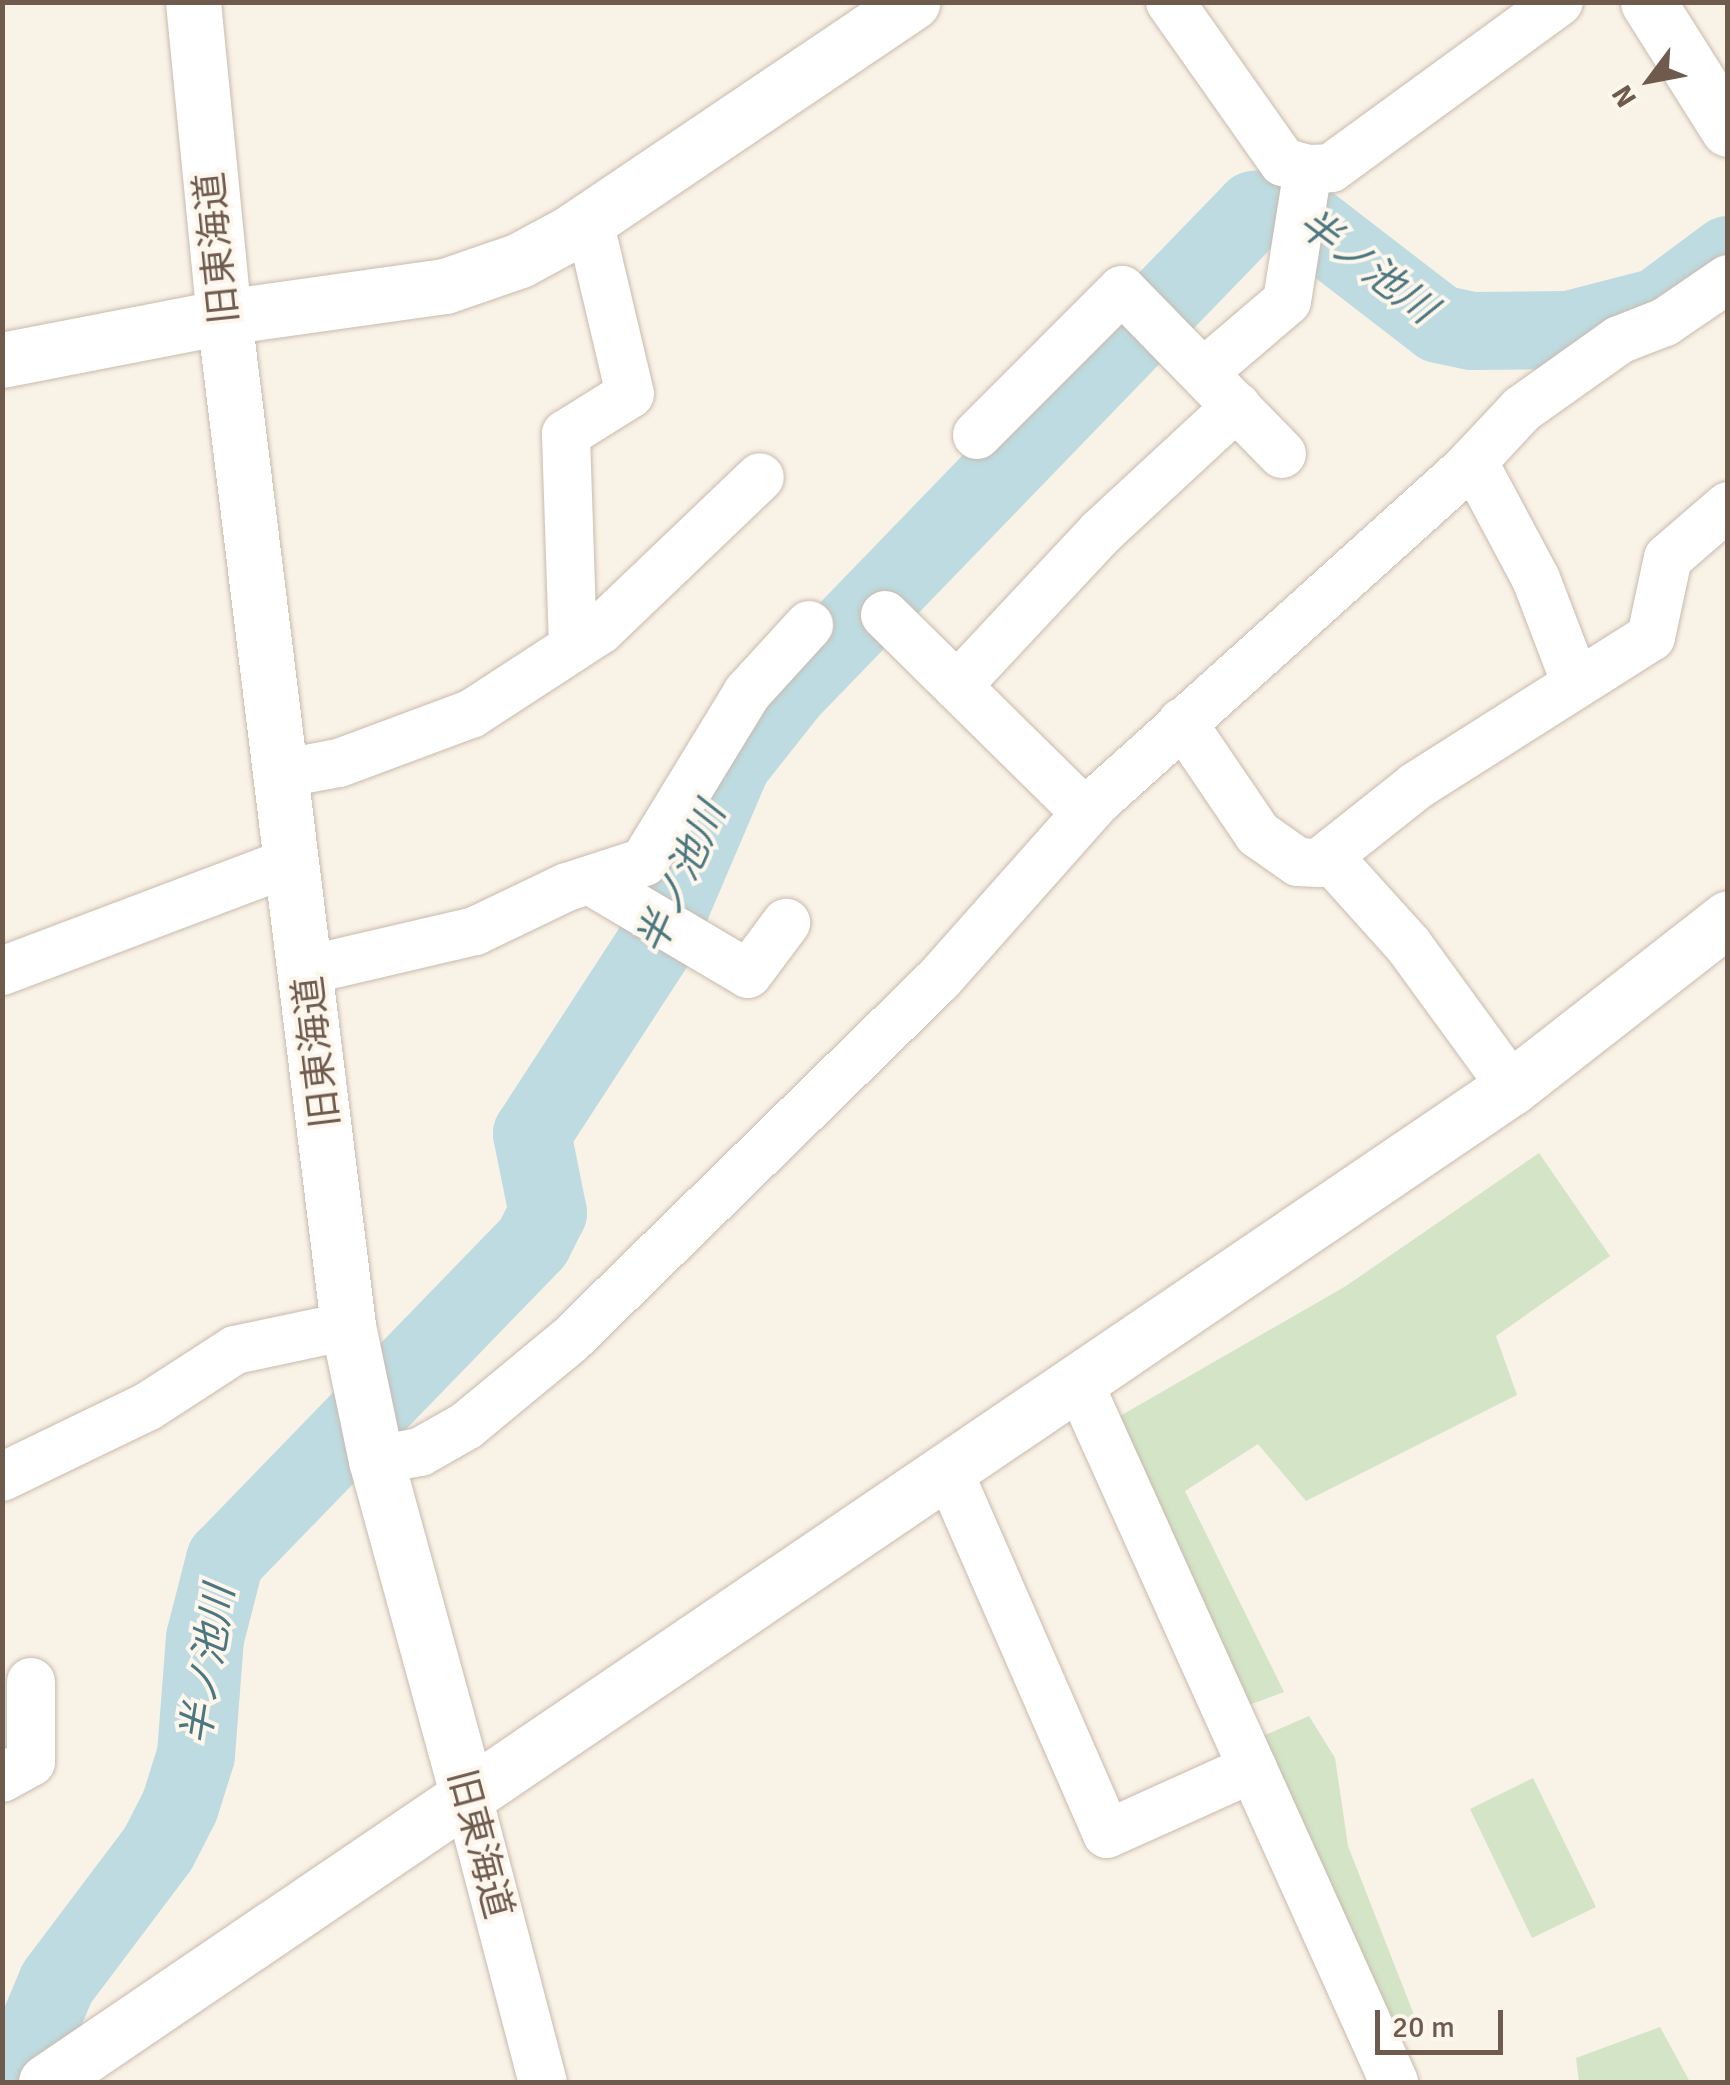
<!DOCTYPE html>
<html>
<head>
<meta charset="utf-8">
<style>
	body { margin:0 }
	#map { position:relative; width:1730px; height:2085px; overflow:hidden; background:#f9f2e6; font-family:Signika,"Noto Sans JP",sans-serif }
	div>[style] { position:absolute }
	[style*='--x'] { left:calc(var(--x)*1px); top:calc(var(--y)*1px); width:calc(var(--w)*1px); rotate:calc(var(--a)*1deg) }
	.green>* { inset:0; background:#d3e5c6 }
	.river>* { height:78px; margin:-39px; padding:0 39px; transform-origin:39px; border-radius:39px; background:#bddbe0 }
	.roads { filter:drop-shadow(0 0 2px #c9baae) drop-shadow(0 0 2px #c9baae) }
	.minor>* { height:48px; margin:-24px; padding:0 24px; transform-origin:24px; border-radius:24px; background:#fff }
	.tertiary>* { height:55px; margin:-27.5px; padding:0 27.5px; transform-origin:27.5px; border-radius:27.5px; background:#fff }
	span { translate:-50% -50%; white-space:nowrap; text-align:center; line-height:1.15; -webkit-text-stroke:8px #fdf6ec; paint-order:stroke }
	.street-label { font-size:38px; color:#6f5a4e }
	.water-label { font-size:40px; color:#4b7780; font-style:italic }
	.frame { position:absolute; inset:0; border:5px solid #6f5a4e; pointer-events:none }
	.north { position:absolute; left:1600px; top:30px; width:100px; height:100px; -webkit-text-stroke:8px #fdf6ec; paint-order:stroke; rotate:238deg; font-size:28px; font-weight:700; line-height:40px; text-align:center; color:#6f5a4e }
	.north::after { content:''; display:block; margin:auto; width:35px; height:45px; background:#6f5a4e; clip-path:polygon(50% 0,100% 100%,50% 72%,0 100%) }
	.scale { position:absolute; left:1375px; top:2010px; width:128px; height:45px; box-sizing:border-box; border:5px solid #6f5a4e; border-top:0; padding-left:12px; font-size:30px; line-height:35px; white-space:nowrap; color:#6f5a4e; -webkit-text-stroke:8px #fdf6ec; paint-order:stroke }
</style>
</head>
<body>
<div id="map">
	<div class="green">
		<i style="clip-path:polygon(1539px 1153px,1610px 1256px,1496px 1336px,1517px 1395px,1306px 1501px,1258px 1444px,1185px 1491px,1284px 1692px,1249px 1705px,1120px 1416px,1346px 1286px)"></i>
		<i style="clip-path:polygon(1309px 1716px,1335px 1758px,1348px 1846px,1416px 2020px,1368px 2023px,1263px 1736px)"></i>
		<i style="clip-path:polygon(1533px 1778px,1596px 1907px,1532px 1938px,1470px 1809px)"></i>
		<i style="clip-path:polygon(1660px 2027px,1690px 2082px,1579px 2082px,1576px 2058px)"></i>
	</div>
	<div class="river">
		<i style="--x:2;--y:2063;--w:34;--a:-32"></i>
		<i style="--x:31;--y:2045;--w:67;--a:-67.2"></i>
		<i style="--x:57;--y:1983;--w:168;--a:-53"></i>
		<i style="--x:158;--y:1849;--w:48;--a:-62.9"></i>
		<i style="--x:180;--y:1806;--w:53;--a:-72.6"></i>
		<i style="--x:196;--y:1755;--w:117;--a:-85.6"></i>
		<i style="--x:205;--y:1638;--w:81;--a:-75.6"></i>
		<i style="--x:225;--y:1560;--w:443;--a:-45.9"></i>
		<i style="--x:533;--y:1242;--w:33;--a:-63"></i>
		<i style="--x:548;--y:1213;--w:81;--a:-101.4"></i>
		<i style="--x:532;--y:1134;--w:224;--a:-57"></i>
		<i style="--x:654;--y:946;--w:199;--a:-66.9"></i>
		<i style="--x:732;--y:763;--w:92;--a:-51.6"></i>
		<i style="--x:789;--y:691;--w:669;--a:-45.97"></i>
		<i style="--x:1254;--y:210;--w:32;--a:-7"></i>
		<i style="--x:1286;--y:206;--w:193;--a:37.6"></i>
		<i style="--x:1439;--y:324;--w:34;--a:12"></i>
		<i style="--x:1472;--y:331;--w:97;--a:-0.6"></i>
		<i style="--x:1569;--y:330;--w:92;--a:-14.5"></i>
		<i style="--x:1658;--y:307;--w:87;--a:-36.6"></i>
	</div>
	<div class="roads">
		<div class="minor">
			<i style="--x:1170;--y:2;--w:196;--a:54.8"></i>
			<i style="--x:1283;--y:162;--w:26;--a:16"></i>
			<i style="--x:1308;--y:169;--w:23;--a:-2"></i>
			<i style="--x:1331;--y:168;--w:282;--a:-36.1"></i>
			<i style="--x:1204;--y:372;--w:109;--a:-40.5"></i>
			<i style="--x:1287;--y:301;--w:134;--a:-81"></i>
			<i style="--x:977;--y:435;--w:205;--a:-45"></i>
			<i style="--x:1122;--y:290;--w:229;--a:45.7"></i>
			<i style="--x:1473;--y:461;--w:134;--a:61.9"></i>
			<i style="--x:1536;--y:579;--w:112;--a:69.1"></i>
			<i style="--x:885;--y:615;--w:282;--a:44.6"></i>
			<i style="--x:573;--y:647;--w:213;--a:-91.9"></i>
			<i style="--x:566;--y:434;--w:75;--a:-32"></i>
			<i style="--x:630;--y:394;--w:178;--a:-103.3"></i>
			<i style="--x:957;--y:686;--w:211;--a:-46.9"></i>
			<i style="--x:1101;--y:532;--w:185;--a:-42.8"></i>
			<i style="--x:1182;--y:722;--w:135;--a:55.8"></i>
			<i style="--x:1258;--y:834;--w:49;--a:35"></i>
			<i style="--x:1298;--y:862;--w:21;--a:3"></i>
			<i style="--x:1319;--y:863;--w:124;--a:-38.4"></i>
			<i style="--x:1416;--y:786;--w:278;--a:-32.4"></i>
			<i style="--x:1651;--y:637;--w:81;--a:-77.9"></i>
			<i style="--x:1668;--y:558;--w:79;--a:-40.9"></i>
			<i style="--x:280;--y:774;--w:60;--a:-10.6"></i>
			<i style="--x:339;--y:763;--w:141;--a:-20.4"></i>
			<i style="--x:471;--y:714;--w:154;--a:-33.1"></i>
			<i style="--x:600;--y:630;--w:221;--a:-43.7"></i>
			<i style="--x:1329;--y:857;--w:120;--a:48"></i>
			<i style="--x:1409;--y:946;--w:175;--a:53.9"></i>
			<i style="--x:591;--y:881;--w:182;--a:30.6"></i>
			<i style="--x:748;--y:974;--w:64;--a:-53.3"></i>
			<i style="--x:308;--y:970;--w:171;--a:-13.1"></i>
			<i style="--x:475;--y:931;--w:102;--a:-25.6"></i>
			<i style="--x:567;--y:887;--w:81;--a:-18"></i>
			<i style="--x:644;--y:862;--w:198;--a:-58.6"></i>
			<i style="--x:747;--y:693;--w:92;--a:-47.6"></i>
			<i style="--x:2;--y:971;--w:309;--a:-20.7"></i>
			<i style="--x:1078;--y:1381;--w:769;--a:65.73"></i>
			<i style="--x:376;--y:1460;--w:45;--a:-10.3"></i>
			<i style="--x:420;--y:1452;--w:53;--a:-29.5"></i>
			<i style="--x:466;--y:1426;--w:135;--a:-39.6"></i>
			<i style="--x:570;--y:1340;--w:515;--a:-44.37"></i>
			<i style="--x:938;--y:980;--w:239;--a:-48.4"></i>
			<i style="--x:1097;--y:801;--w:494;--a:-42"></i>
			<i style="--x:1464;--y:471;--w:85;--a:-46.9"></i>
			<i style="--x:1522;--y:409;--w:119;--a:-35.4"></i>
			<i style="--x:1619;--y:340;--w:49;--a:-21.4"></i>
			<i style="--x:1665;--y:322;--w:76;--a:-34.3"></i>
			<i style="--x:948;--y:1470;--w:397;--a:66.4"></i>
			<i style="--x:1107;--y:1834;--w:160;--a:-24.3"></i>
			<i style="--x:2;--y:1477;--w:161;--a:-25.8"></i>
			<i style="--x:147;--y:1407;--w:105;--a:-32.9"></i>
			<i style="--x:235;--y:1350;--w:116;--a:-12"></i>
			<i style="--x:2;--y:1778;--w:33;--a:-29"></i>
			<i style="--x:31;--y:1762;--w:80;--a:-90"></i>
			<i style="--x:468;--y:1797;--w:295;--a:75.3"></i>
		</div>
		<div class="tertiary">
			<i style="--x:193;--y:2;--w:317;--a:84.4"></i>
			<i style="--x:224;--y:317;--w:1017;--a:82.99"></i>
			<i style="--x:348;--y:1326;--w:137;--a:78.2"></i>
			<i style="--x:376;--y:1460;--w:349;--a:74.7"></i>
			<i style="--x:1648;--y:2;--w:150;--a:57.8"></i>
			<i style="--x:2;--y:360;--w:226;--a:-11"></i>
			<i style="--x:224;--y:317;--w:223;--a:-8"></i>
			<i style="--x:445;--y:286;--w:79;--a:-19.1"></i>
			<i style="--x:520;--y:260;--w:57;--a:-28.4"></i>
			<i style="--x:570;--y:233;--w:413;--a:-34"></i>
			<i style="--x:46;--y:2082;--w:1772;--a:-34.17"></i>
			<i style="--x:1512;--y:1087;--w:274;--a:-38"></i>
		</div>
	</div>
	<div class="street-label">
		<span style="left:217px;top:248px;rotate:-96deg">旧東海道</span>
		<span style="left:317px;top:1052px;rotate:-97deg">旧東海道</span>
		<span style="left:480px;top:1844px;rotate:75deg">旧東海道</span>
	</div>
	<div class="water-label">
		<span style="left:1367px;top:266px;rotate:37deg">半ノ池川</span>
		<span style="left:681px;top:878px;rotate:-66deg">半ノ池川</span>
		<span style="left:208px;top:1665px;rotate:-81deg">半ノ池川</span>
	</div>
	<div class="frame"></div>
	<div class="north">N</div>
	<div class="scale">20 m</div>
</div>
</body>
</html>
